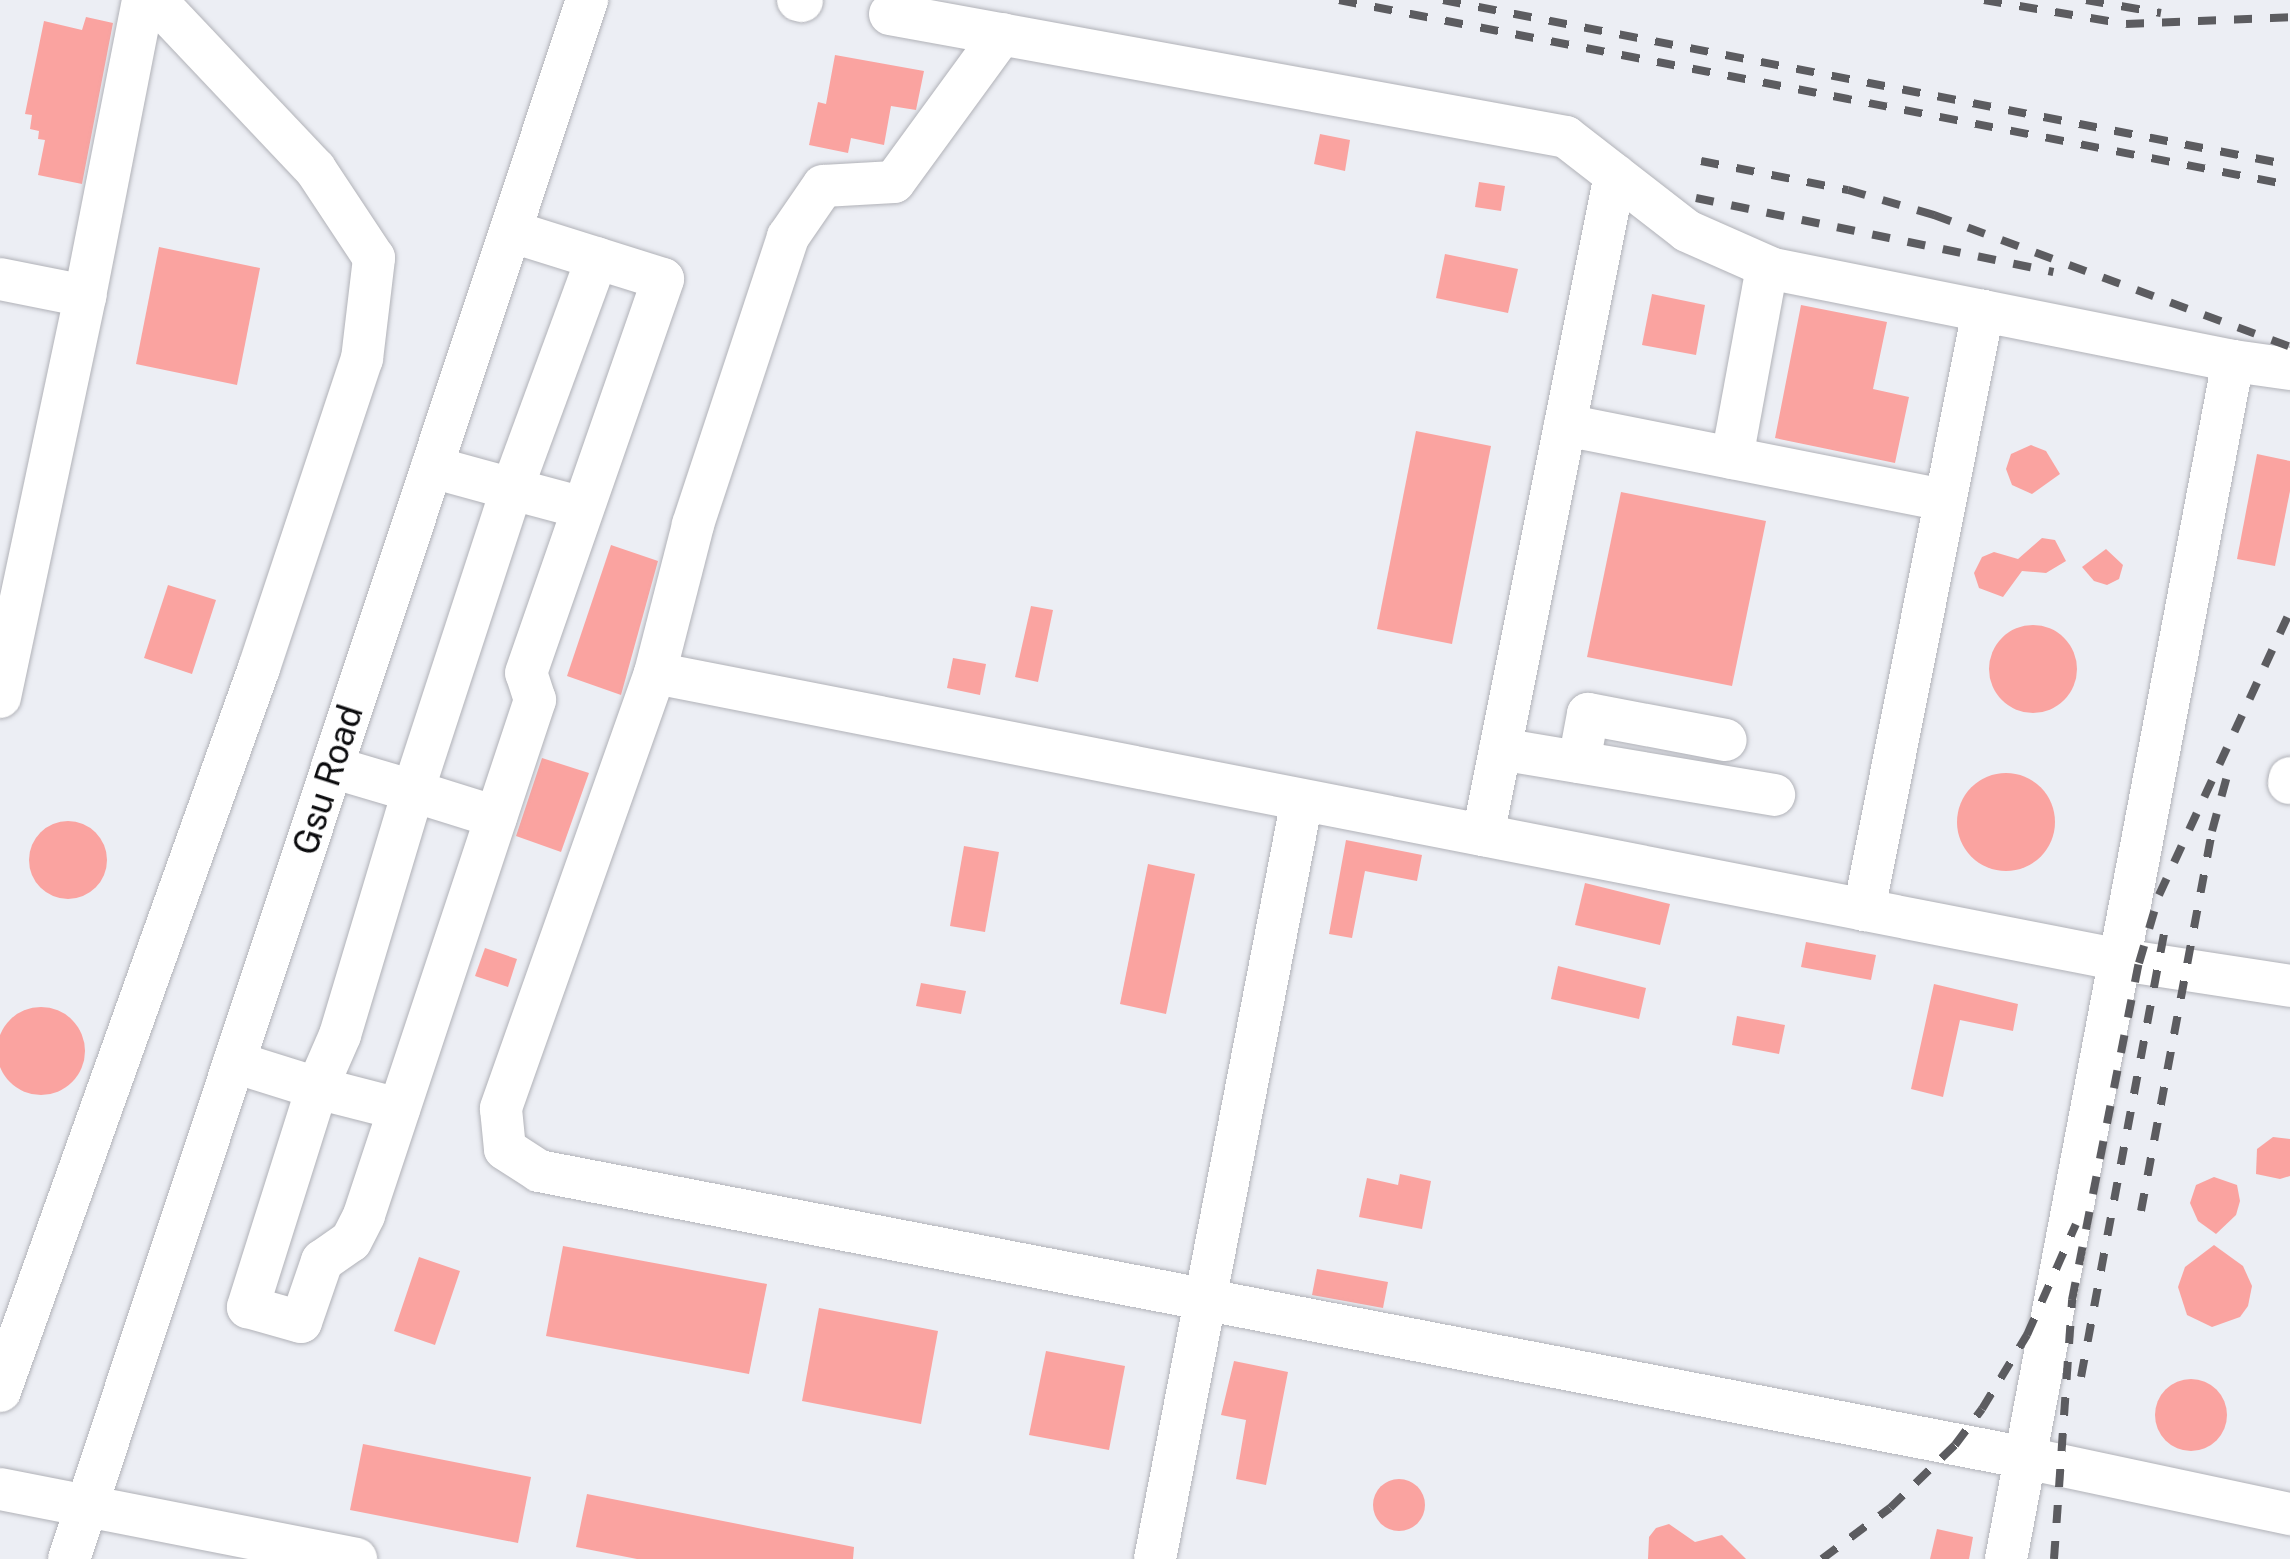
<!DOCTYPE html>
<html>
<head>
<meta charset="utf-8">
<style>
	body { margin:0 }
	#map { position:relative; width:2290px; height:1559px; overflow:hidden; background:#eceef4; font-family:"Public Sans",sans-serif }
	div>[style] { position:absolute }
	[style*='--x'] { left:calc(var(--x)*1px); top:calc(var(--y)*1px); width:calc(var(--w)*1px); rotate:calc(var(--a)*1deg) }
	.building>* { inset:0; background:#faa3a0 }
	.round { border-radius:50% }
	.roads { filter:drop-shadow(0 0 2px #b1b2b8) drop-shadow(0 0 2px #b1b2b8) }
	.minor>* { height:42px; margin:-21px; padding:0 21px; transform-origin:21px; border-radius:21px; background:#fff }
	.rail>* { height:8px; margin-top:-4px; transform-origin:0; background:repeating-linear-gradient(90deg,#5c5c60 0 18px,transparent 0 36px) }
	span { translate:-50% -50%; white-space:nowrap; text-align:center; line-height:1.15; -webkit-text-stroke:9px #fff; paint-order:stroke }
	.street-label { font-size:35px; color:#0b0b0d }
</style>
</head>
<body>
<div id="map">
	<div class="building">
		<i style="clip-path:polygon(86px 17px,113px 23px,82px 184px,38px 175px,45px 140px,38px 139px,39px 131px,30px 129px,32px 115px,25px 114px,44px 21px,82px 30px)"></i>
		<i style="clip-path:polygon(835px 55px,924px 71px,916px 110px,891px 106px,884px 145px,851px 138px,848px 153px,809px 145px,818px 102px,826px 104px)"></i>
		<i style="clip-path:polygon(1320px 134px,1350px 140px,1345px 171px,1314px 164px)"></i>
		<i style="clip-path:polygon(1479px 182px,1505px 186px,1501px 211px,1475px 207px)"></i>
		<i style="clip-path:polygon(159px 247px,260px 268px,237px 385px,136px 364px)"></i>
		<i style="clip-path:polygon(1445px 254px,1518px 269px,1508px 313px,1436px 298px)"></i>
		<i style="clip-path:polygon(1652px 294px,1705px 305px,1696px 355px,1642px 345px)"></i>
		<i style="clip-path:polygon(1801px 305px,1887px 322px,1873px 389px,1909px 397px,1895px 463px,1775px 438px)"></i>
		<i style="clip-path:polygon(1416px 431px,1491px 446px,1452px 644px,1377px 629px)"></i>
		<i style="clip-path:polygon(2031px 445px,2046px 451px,2060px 474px,2032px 494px,2012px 485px,2006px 469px,2011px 454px)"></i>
		<i style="clip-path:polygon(2257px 454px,2290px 461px,2290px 491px,2275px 566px,2237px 559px)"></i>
		<i style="clip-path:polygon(1621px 492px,1766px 521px,1732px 686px,1587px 657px)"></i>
		<i style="clip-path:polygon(2042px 538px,2055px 540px,2066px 561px,2046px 573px,2022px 571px,2003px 597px,1979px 588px,1974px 573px,1982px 557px,1994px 552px,2018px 559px)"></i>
		<i style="clip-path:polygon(611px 545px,658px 561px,621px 695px,567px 676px)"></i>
		<i style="clip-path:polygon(2106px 549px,2123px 565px,2119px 579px,2107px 585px,2094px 581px,2082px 567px)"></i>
		<i style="clip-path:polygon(168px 585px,216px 600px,192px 674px,144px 658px)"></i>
		<i style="clip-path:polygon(1031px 606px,1053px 610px,1038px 682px,1015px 677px)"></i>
		<i class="round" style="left:1989px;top:625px;width:88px;height:88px"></i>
		<i style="clip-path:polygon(953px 658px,986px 664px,980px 695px,947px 688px)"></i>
		<i style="clip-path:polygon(542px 758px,589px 773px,561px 852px,516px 836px)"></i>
		<i class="round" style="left:1957px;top:773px;width:98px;height:98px"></i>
		<i class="round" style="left:29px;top:821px;width:78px;height:78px"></i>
		<i style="clip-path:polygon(1346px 840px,1422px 855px,1417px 881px,1365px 871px,1352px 938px,1329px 934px)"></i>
		<i style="clip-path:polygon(964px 846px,999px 852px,985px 932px,950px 926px)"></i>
		<i style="clip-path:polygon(1148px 864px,1195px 874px,1166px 1014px,1120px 1004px)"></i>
		<i style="clip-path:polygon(1585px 883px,1670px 904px,1660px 945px,1575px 925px)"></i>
		<i style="clip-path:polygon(1806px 942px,1876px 955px,1871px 980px,1801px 967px)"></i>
		<i style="clip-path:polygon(485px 948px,517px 959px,508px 987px,475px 976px)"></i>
		<i style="clip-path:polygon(1558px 966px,1646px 988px,1639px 1019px,1551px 999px)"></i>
		<i style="clip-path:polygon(921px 983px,966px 991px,961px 1014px,916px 1006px)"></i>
		<i style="clip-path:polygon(1934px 984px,2018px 1004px,2013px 1031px,1960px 1020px,1943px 1097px,1911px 1089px)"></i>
		<i class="round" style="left:-3px;top:1007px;width:88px;height:88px"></i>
		<i style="clip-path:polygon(1737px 1016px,1785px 1025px,1779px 1054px,1732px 1045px)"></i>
		<i style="clip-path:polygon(2273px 1137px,2290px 1139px,2290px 1176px,2280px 1179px,2256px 1174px,2257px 1149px)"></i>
		<i style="clip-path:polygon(1400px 1174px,1431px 1181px,1422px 1229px,1359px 1217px,1367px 1178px,1398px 1185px)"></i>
		<i style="clip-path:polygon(2214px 1177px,2237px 1185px,2240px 1201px,2236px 1215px,2216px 1234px,2198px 1221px,2190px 1203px,2196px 1185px)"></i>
		<i style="clip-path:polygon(2214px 1245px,2243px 1266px,2252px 1286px,2248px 1306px,2240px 1317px,2212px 1327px,2187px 1315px,2178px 1287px,2185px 1267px)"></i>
		<i style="clip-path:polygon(563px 1246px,767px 1284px,749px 1374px,546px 1336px)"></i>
		<i style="clip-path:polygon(419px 1257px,460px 1271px,435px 1345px,394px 1331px)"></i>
		<i style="clip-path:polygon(1317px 1269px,1388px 1282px,1383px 1308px,1312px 1295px)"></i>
		<i style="clip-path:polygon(819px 1308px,938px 1331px,921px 1424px,802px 1401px)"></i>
		<i style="clip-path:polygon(1046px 1351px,1125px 1366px,1109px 1450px,1029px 1435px)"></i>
		<i style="clip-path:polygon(1234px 1361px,1288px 1372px,1266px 1485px,1236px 1479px,1246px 1420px,1221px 1415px)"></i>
		<i class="round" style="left:2155px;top:1379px;width:72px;height:72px"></i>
		<i style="clip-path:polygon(363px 1444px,531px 1477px,518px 1543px,350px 1510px)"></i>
		<i class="round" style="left:1373px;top:1479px;width:52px;height:52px"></i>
		<i style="clip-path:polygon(587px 1494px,854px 1547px,853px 1559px,637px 1559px,576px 1547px)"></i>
		<i style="clip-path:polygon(1669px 1524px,1695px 1542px,1722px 1535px,1746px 1559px,1648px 1559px,1649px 1537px,1656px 1528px)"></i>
		<i style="clip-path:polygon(1937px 1529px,1973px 1537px,1969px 1559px,1930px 1559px)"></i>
	</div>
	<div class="roads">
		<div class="minor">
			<i style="--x:798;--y:0;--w:4;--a:14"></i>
			<i style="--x:890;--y:14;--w:687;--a:10.31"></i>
			<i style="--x:1566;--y:137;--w:153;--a:37.8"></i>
			<i style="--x:1687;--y:231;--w:94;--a:23.8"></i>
			<i style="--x:1773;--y:269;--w:469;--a:11.3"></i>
			<i style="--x:2233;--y:361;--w:1219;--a:100.73"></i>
			<i style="--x:1002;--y:34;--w:183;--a:126.1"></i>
			<i style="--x:894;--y:182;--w:71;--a:176.8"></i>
			<i style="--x:823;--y:186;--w:62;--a:124.5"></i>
			<i style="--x:788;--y:237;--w:303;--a:108.3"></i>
			<i style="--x:693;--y:525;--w:153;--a:104.4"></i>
			<i style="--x:655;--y:673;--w:462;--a:109.5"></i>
			<i style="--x:501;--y:1109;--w:40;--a:84.3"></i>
			<i style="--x:505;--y:1149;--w:40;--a:32.9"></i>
			<i style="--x:539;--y:1171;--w:1514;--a:10.92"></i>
			<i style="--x:2026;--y:1458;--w:270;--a:12"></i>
			<i style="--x:0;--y:279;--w:87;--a:11.3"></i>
			<i style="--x:85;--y:296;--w:302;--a:-78.9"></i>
			<i style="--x:2233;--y:361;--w:58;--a:8"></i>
			<i style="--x:1565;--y:425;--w:387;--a:11.2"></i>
			<i style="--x:1732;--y:458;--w:194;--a:-79.6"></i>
			<i style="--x:432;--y:467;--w:83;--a:15.4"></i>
			<i style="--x:512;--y:489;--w:246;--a:-69.8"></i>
			<i style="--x:655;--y:673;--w:1494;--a:11.08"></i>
			<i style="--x:2121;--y:960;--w:171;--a:8.7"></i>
			<i style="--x:0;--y:697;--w:410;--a:-78"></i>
			<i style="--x:1500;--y:749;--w:278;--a:9.5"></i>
			<i style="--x:1579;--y:762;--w:49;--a:-79.4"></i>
			<i style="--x:1588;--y:714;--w:140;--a:10.7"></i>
			<i style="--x:332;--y:767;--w:84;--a:16.5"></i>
			<i style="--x:413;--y:791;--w:318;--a:-71.9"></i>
			<i style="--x:512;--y:489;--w:73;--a:15"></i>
			<i style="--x:2289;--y:783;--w:5;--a:-79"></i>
			<i style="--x:1483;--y:835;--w:673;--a:-78.69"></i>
			<i style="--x:1864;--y:910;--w:611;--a:-78.76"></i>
			<i style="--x:234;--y:1062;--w:87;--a:17.4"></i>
			<i style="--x:317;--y:1088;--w:230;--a:107.5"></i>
			<i style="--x:248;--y:1307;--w:55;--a:15.8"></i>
			<i style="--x:301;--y:1322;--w:65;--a:-71"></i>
			<i style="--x:322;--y:1261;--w:35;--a:-35"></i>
			<i style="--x:351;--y:1241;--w:29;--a:-63"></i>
			<i style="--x:364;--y:1215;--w:543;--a:-71.63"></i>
			<i style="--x:535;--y:700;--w:28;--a:-108"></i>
			<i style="--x:526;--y:673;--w:417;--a:-70.8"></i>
			<i style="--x:663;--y:279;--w:160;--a:-162.6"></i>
			<i style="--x:399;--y:1109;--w:85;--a:-165.6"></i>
			<i style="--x:317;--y:1088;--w:58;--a:-66.5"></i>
			<i style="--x:340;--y:1035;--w:255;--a:-73.3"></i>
			<i style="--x:413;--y:791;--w:87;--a:17.4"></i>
			<i style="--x:0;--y:1391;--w:768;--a:-70.29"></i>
			<i style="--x:259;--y:668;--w:326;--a:-71.6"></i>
			<i style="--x:362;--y:359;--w:102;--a:-83.2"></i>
			<i style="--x:374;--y:258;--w:107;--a:-123.5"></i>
			<i style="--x:315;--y:169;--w:233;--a:-133.4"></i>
			<i style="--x:0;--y:1489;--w:363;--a:11.1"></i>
			<i style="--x:69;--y:1559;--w:1643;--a:-71.62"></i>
			<i style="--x:1155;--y:1559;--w:773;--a:-79.04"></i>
		</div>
	</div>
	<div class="rail">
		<i style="--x:1339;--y:0;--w:969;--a:11.01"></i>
		<i style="--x:1443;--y:0;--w:863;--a:11.02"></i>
		<i style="--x:1984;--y:0;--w:144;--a:9.6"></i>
		<i style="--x:2126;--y:24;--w:164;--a:-2.4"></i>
		<i style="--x:2086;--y:0;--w:76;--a:9.8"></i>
		<i style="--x:1701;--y:161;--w:150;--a:11.2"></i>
		<i style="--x:1848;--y:190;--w:90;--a:16.2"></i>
		<i style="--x:1934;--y:215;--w:380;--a:20.3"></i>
		<i style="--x:1696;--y:198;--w:365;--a:11.7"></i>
		<i style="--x:2141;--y:1211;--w:387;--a:-79.4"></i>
		<i style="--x:2212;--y:831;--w:68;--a:-74.7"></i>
		<i style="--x:2081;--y:1377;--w:463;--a:-79.4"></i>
		<i style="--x:1822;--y:1559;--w:85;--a:-36.9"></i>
		<i style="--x:1890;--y:1508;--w:91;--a:-44.1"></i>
		<i style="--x:1955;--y:1445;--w:45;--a:-53.1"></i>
		<i style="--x:1982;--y:1409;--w:87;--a:-58.7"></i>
		<i style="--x:2027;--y:1335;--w:121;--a:-66.2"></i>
		<i style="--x:2054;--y:1559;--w:260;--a:-86"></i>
		<i style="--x:2072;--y:1300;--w:344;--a:-78.8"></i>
		<i style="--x:2139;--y:963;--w:71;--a:-73.6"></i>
		<i style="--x:2159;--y:895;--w:312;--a:-65.2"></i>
	</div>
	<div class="street-label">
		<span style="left:328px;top:780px;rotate:-72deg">Gsu Road</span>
	</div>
</div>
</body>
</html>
